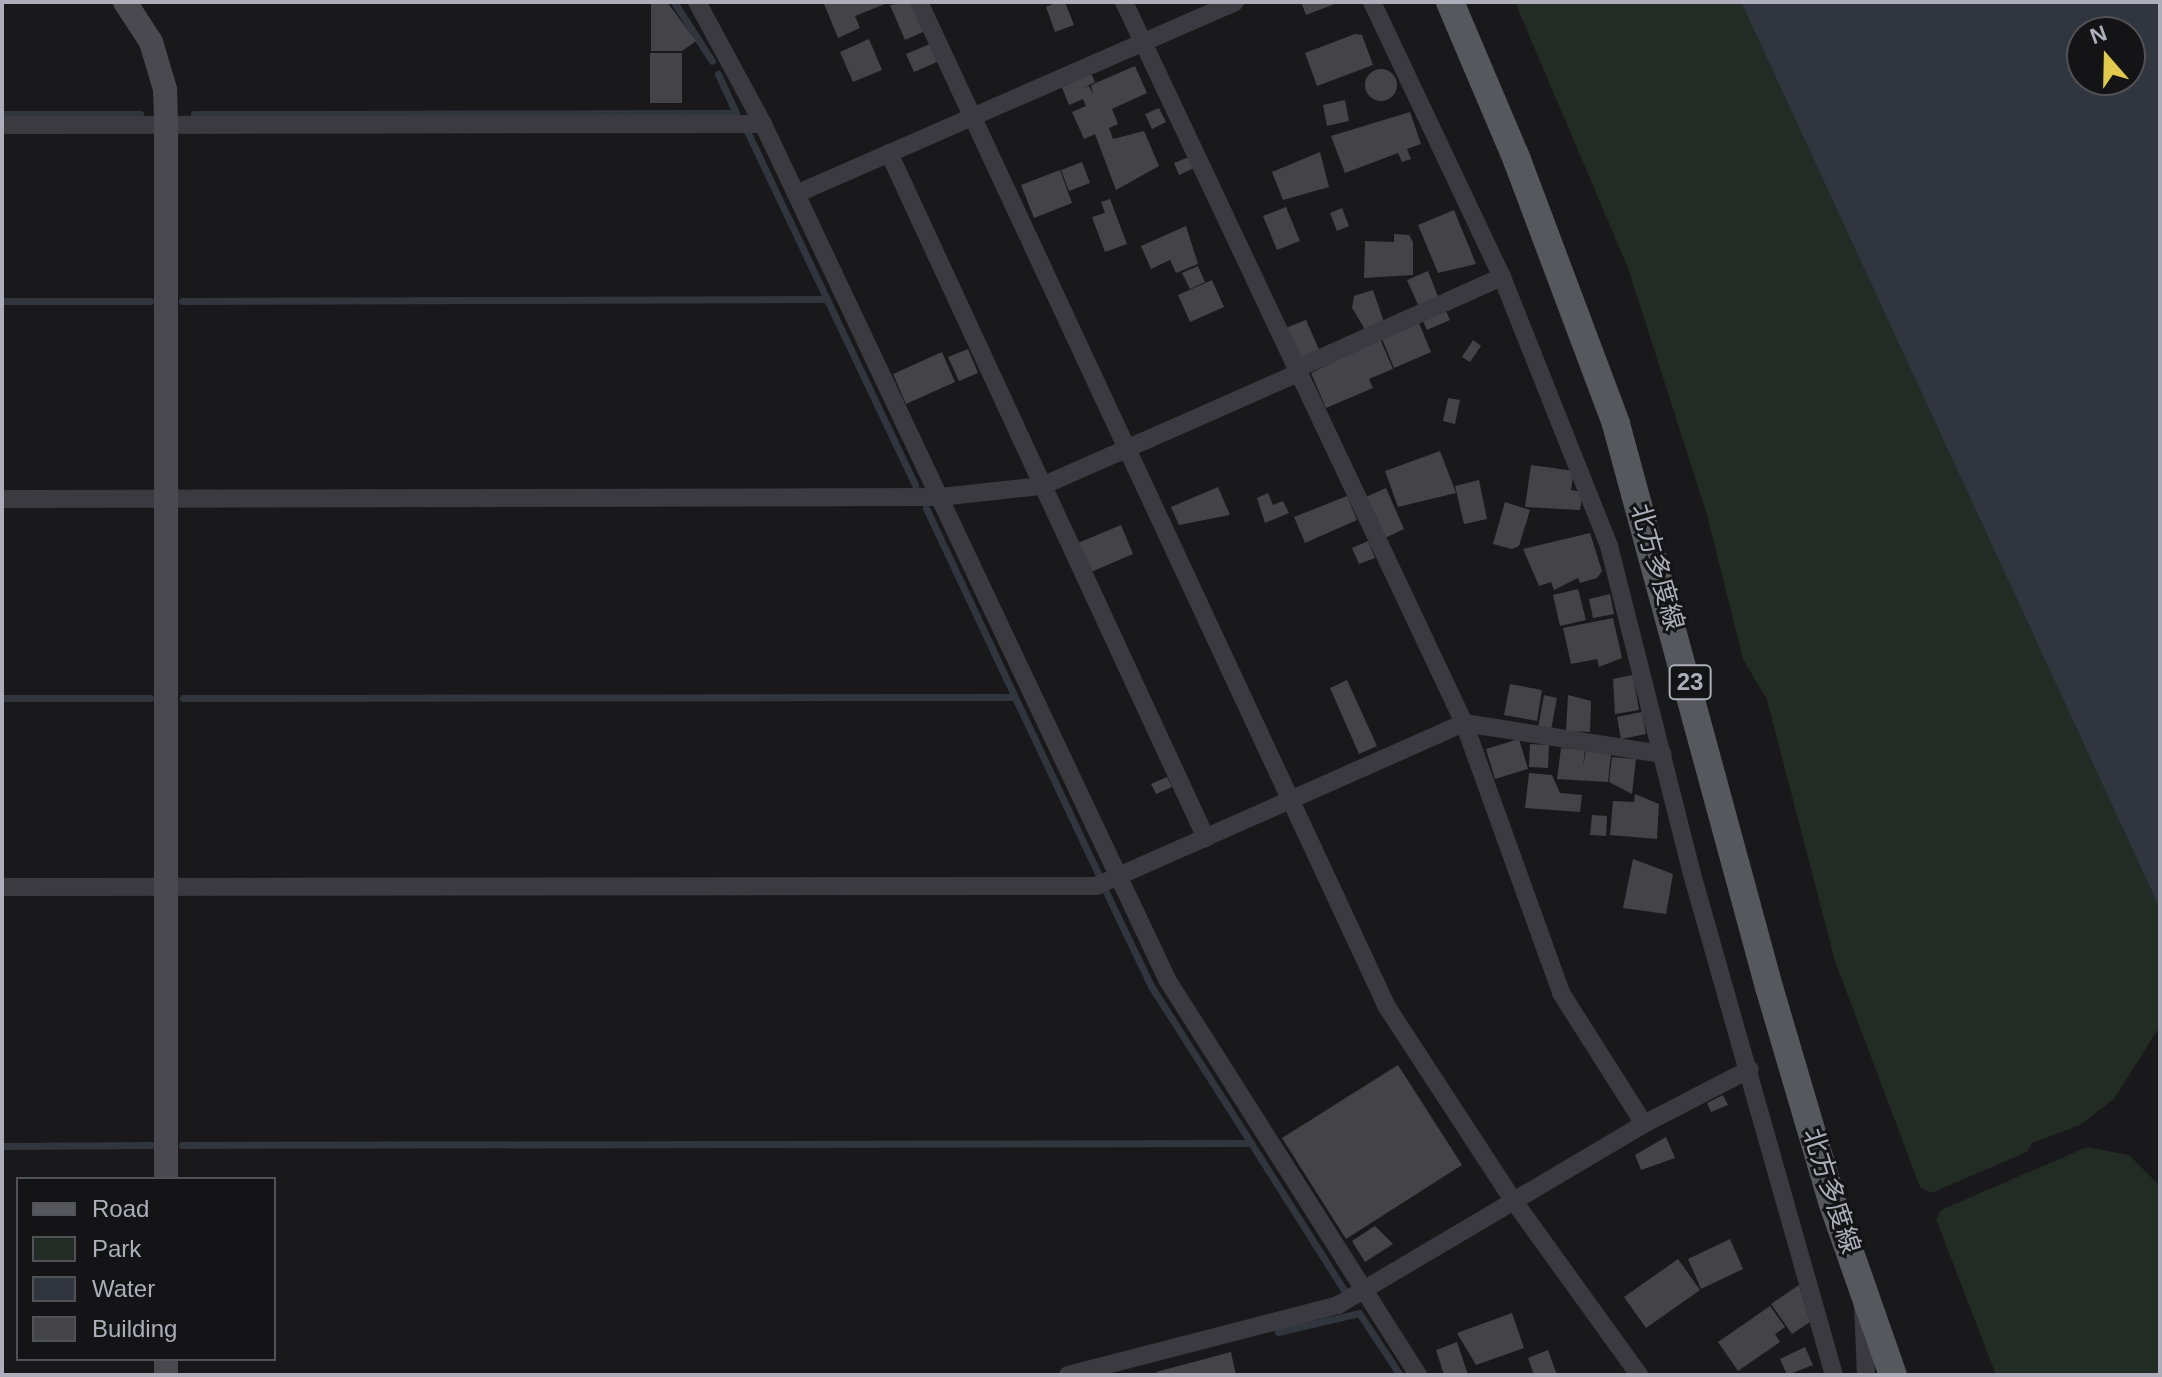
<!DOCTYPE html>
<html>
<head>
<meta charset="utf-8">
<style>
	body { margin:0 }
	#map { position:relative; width:2162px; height:1377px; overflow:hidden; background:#19191b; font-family:Helvetica,"Noto Sans JP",sans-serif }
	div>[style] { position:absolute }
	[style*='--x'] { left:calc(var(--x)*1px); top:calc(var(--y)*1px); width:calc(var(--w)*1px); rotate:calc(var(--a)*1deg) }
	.green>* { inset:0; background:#232b25 }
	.water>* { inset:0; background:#30353e }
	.stream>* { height:7px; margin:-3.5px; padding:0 3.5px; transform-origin:3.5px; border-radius:3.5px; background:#30353e }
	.building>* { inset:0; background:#444348 }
	.round { border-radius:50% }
	.street>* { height:18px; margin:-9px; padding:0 9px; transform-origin:9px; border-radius:9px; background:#3b3a40 }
	.secondary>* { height:24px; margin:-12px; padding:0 12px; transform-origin:12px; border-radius:12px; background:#49494f }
	.primary>* { height:28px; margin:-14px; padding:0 14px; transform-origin:14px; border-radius:14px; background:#57575e }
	span { translate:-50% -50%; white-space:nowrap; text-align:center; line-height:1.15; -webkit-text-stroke:6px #141416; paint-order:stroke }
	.shield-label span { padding:2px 6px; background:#141416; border:2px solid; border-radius:6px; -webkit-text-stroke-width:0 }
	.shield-label { font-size:24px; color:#adaeb9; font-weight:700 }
	.street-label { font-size:26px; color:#adaeb9 }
	.frame { position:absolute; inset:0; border:4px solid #adaeb9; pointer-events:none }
	.legend { position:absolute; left:16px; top:1177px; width:260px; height:184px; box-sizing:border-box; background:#141416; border:2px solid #515257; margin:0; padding:10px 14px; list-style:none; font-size:24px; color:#adaeb9 }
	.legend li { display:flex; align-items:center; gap:16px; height:40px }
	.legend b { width:40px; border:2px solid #515257 }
	.north { position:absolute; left:2066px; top:16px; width:80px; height:80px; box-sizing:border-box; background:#141416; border:2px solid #515257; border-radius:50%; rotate:340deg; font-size:22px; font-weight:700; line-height:32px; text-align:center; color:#adaeb9 }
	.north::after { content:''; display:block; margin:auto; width:28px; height:36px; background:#e0c94c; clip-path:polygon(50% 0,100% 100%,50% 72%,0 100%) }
</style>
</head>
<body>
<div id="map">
	<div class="green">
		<i style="clip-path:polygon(1515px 2px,1741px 2px,2160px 909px,2160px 1026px,2114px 1099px,2080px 1125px,2032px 1143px,2027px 1152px,1931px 1193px,1920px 1187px,1835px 961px,1767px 700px,1743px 659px,1707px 515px,1628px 268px)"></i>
		<i style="clip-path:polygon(2087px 1147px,2129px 1155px,2160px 1186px,2160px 1375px,1996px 1375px,1936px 1219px,1941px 1210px)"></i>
	</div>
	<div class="water">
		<i style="clip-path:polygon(evenodd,1741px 2px,2160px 2px,2160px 909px,1741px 2px,2082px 32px,2130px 32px,2130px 80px,2082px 80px,2082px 32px)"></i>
	</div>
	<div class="stream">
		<i style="--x:674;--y:2;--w:70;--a:57.2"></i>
		<i style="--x:2;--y:114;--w:138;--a:0"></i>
		<i style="--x:194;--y:114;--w:542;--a:-0.11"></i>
		<i style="--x:736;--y:113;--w:43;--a:-114.8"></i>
		<i style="--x:747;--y:131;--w:392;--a:64.6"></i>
		<i style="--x:2;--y:301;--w:148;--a:0"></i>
		<i style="--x:182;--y:301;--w:643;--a:-0.18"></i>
		<i style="--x:926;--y:508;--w:404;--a:64.8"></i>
		<i style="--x:2;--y:698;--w:148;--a:0"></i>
		<i style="--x:183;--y:698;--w:830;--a:-0.07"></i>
		<i style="--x:1106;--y:892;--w:104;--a:64.4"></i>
		<i style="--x:1151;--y:986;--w:186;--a:57.5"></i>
		<i style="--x:182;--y:1145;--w:1069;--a:-0.11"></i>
		<i style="--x:1251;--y:1143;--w:174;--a:57.7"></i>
		<i style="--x:2;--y:1146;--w:149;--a:-0.4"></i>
		<i style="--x:1278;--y:1332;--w:83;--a:-13.2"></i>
		<i style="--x:1359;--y:1313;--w:74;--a:56.5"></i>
	</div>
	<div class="building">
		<i style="clip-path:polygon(651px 2px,667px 2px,696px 41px,682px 51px,651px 51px)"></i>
		<i style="clip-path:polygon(828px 2px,890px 2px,855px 16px,860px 28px,838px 38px,824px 4px)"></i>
		<i style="clip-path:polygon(911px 2px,923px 32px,905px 40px,890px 5px)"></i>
		<i style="clip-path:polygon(1058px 2px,1065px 2px,1074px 25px,1055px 32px,1046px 7px)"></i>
		<i style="clip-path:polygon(1301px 2px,1340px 2px,1306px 15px)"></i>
		<i style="clip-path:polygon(1355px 34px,1362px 35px,1373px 65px,1317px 86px,1305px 53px)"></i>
		<i style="clip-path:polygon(869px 39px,882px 70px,853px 82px,840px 52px)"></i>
		<i style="clip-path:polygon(930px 44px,937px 62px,914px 72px,906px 54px)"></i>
		<i style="clip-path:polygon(650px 53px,682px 53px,682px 103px,650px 103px)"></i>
		<i style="clip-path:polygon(1135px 66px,1147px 93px,1112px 109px,1118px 124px,1109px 128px,1113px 139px,1144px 131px,1159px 166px,1116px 190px,1095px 134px,1084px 139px,1072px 112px,1086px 106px,1083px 99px,1069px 105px,1061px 85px,1091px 73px,1095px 82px,1083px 88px,1089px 86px,1093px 94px,1091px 85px)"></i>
		<i class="round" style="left:1365px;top:69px;width:32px;height:32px"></i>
		<i style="clip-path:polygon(1345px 100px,1349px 121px,1327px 126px,1323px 105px)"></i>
		<i style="clip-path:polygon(1159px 108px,1166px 122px,1152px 129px,1145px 114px)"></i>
		<i style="clip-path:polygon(1410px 112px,1421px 144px,1407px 149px,1411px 159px,1402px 162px,1398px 153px,1345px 173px,1331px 136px)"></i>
		<i style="clip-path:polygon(1320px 152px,1329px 187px,1283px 200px,1272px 172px)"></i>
		<i style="clip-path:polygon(1189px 157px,1194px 168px,1179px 175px,1174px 163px)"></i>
		<i style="clip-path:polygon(1082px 162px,1090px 183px,1069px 191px,1061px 170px)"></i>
		<i style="clip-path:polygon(1060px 170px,1072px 203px,1034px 218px,1021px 185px)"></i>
		<i style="clip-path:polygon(1110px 199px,1127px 244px,1105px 252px,1092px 217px,1105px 213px,1101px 202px)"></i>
		<i style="clip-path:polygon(1286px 207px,1300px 241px,1277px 250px,1263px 216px)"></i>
		<i style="clip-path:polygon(1342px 208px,1349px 226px,1337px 231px,1330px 213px)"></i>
		<i style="clip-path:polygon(1454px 210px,1476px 264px,1438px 273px,1418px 225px)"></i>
		<i style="clip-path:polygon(1186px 226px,1198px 264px,1176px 273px,1170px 260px,1151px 269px,1141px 246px)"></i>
		<i style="clip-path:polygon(1394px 234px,1409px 235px,1413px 242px,1413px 275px,1364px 278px,1365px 241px,1394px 242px)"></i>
		<i style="clip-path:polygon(1198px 266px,1205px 282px,1190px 289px,1182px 273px)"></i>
		<i style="clip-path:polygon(1428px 271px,1439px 299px,1419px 307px,1407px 280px)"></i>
		<i style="clip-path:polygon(1212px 280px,1224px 307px,1190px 322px,1178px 295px)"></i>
		<i style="clip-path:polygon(1373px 290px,1385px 325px,1366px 331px,1352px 308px,1354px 296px)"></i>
		<i style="clip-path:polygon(1445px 309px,1450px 320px,1427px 330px,1422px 319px)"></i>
		<i style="clip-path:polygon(1306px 320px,1320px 352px,1297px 362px,1283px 329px)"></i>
		<i style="clip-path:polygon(1419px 323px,1431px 352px,1394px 368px,1382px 339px)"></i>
		<i style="clip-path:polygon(1380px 339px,1393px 369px,1369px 379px,1373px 388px,1326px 408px,1311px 373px)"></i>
		<i style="clip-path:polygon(1473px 340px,1481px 346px,1470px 362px,1462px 357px)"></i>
		<i style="clip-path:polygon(968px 349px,978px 373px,959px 381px,948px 357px)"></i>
		<i style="clip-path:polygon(942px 352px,955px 382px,906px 404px,893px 374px)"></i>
		<i style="clip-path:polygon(1448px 398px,1460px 400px,1455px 424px,1443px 421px)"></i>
		<i style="clip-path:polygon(1440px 451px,1456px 493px,1398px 507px,1385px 471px)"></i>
		<i style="clip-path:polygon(1531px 465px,1574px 471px,1571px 490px,1583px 492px,1580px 510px,1525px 507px)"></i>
		<i style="clip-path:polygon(1479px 480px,1487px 519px,1464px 524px,1455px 486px)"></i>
		<i style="clip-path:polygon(1218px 487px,1230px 515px,1179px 525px,1171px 507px)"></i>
		<i style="clip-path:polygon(1386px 488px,1404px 529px,1385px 538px,1366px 497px)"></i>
		<i style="clip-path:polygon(1268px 493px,1273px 505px,1283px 501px,1289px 513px,1265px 523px,1257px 498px)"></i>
		<i style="clip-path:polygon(1347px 496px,1357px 520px,1305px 543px,1294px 517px)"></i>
		<i style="clip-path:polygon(1505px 502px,1530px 510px,1519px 546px,1512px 549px,1493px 544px)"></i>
		<i style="clip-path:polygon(1121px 525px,1133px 554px,1091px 572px,1078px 543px)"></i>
		<i style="clip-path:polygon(1590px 533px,1602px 571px,1597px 578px,1580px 583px,1578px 578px,1554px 590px,1551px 582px,1539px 586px,1523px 549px)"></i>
		<i style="clip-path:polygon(1368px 541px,1375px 558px,1359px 564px,1352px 548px)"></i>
		<i style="clip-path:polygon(1578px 589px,1586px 620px,1560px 626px,1553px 595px)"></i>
		<i style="clip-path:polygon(1610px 594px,1614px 614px,1593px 618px,1589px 599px)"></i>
		<i style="clip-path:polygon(1613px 618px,1622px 658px,1599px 667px,1597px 659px,1571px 664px,1563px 628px)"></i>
		<i style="clip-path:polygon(1633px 675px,1639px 710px,1615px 714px,1613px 679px)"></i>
		<i style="clip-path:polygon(1347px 680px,1377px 746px,1359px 754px,1330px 688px)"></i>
		<i style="clip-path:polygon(1510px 684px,1542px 690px,1537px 721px,1504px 715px)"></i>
		<i style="clip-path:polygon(1544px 695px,1557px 698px,1551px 730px,1538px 728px)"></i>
		<i style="clip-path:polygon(1568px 695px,1591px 701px,1590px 732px,1566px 731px)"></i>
		<i style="clip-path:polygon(1642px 712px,1646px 734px,1621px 739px,1617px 717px)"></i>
		<i style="clip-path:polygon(1519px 739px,1528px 769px,1495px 779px,1486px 749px)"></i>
		<i style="clip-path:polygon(1530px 744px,1549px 745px,1548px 768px,1529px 767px)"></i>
		<i style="clip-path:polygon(1561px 748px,1585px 750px,1583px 766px,1586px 751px,1611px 754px,1608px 782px,1557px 779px)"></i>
		<i style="clip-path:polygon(1612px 757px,1636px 759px,1632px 794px,1609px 782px)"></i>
		<i style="clip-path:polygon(1529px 773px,1552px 775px,1560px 793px,1582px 795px,1580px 812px,1525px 808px)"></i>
		<i style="clip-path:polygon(1167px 777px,1172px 787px,1156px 794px,1151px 784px)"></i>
		<i style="clip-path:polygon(1635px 794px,1659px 804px,1657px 839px,1610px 835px,1613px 801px,1634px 802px)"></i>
		<i style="clip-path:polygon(1592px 815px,1607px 816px,1606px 836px,1590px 835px)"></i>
		<i style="clip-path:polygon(1633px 859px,1673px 874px,1666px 914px,1623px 908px)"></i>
		<i style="clip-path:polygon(1398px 1065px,1462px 1165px,1346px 1239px,1282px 1138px)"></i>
		<i style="clip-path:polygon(1723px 1095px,1728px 1105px,1711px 1112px,1707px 1103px)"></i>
		<i style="clip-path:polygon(1666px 1137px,1675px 1158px,1641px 1170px,1635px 1155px)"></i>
		<i style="clip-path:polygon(1375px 1226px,1393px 1244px,1365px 1262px,1352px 1241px)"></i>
		<i style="clip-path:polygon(1730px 1239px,1743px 1269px,1701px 1289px,1688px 1259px)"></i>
		<i style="clip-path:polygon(1678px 1259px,1700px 1290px,1646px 1328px,1624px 1297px)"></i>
		<i style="clip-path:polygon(1799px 1285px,1810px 1322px,1792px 1334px,1771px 1304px)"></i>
		<i style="clip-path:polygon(1770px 1306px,1785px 1327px,1775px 1334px,1780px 1342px,1738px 1371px,1718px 1342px)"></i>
		<i style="clip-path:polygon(1512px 1313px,1524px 1348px,1476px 1365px,1457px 1333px)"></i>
		<i style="clip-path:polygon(1457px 1342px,1468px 1375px,1444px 1375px,1436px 1350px)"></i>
		<i style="clip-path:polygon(1805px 1347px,1813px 1365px,1787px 1375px,1780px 1359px)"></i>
		<i style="clip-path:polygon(1548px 1350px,1557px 1375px,1534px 1375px,1528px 1358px)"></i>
		<i style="clip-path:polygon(1231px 1352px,1236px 1375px,1157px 1375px,1156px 1372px)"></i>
	</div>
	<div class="street">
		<i style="--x:697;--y:2;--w:139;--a:61.6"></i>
		<i style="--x:763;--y:124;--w:948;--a:64.71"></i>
		<i style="--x:1168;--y:981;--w:467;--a:57.6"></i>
		<i style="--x:919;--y:2;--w:1109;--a:65.03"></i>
		<i style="--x:1387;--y:1007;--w:230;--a:56.9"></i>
		<i style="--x:1513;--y:1200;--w:216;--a:54.2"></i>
		<i style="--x:1124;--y:2;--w:797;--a:64.75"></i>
		<i style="--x:1464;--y:723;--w:287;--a:70.2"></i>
		<i style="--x:1561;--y:993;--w:155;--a:57.6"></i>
		<i style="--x:1372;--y:2;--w:304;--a:64.7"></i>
		<i style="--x:1502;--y:277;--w:289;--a:68.3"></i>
		<i style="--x:1609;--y:546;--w:338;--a:75.8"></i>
		<i style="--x:1692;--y:874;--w:521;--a:74.18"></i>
		<i style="--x:2;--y:125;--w:761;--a:-0.08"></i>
		<i style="--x:889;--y:153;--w:755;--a:65.17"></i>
		<i style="--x:796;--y:194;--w:479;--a:-23.6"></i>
		<i style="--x:1296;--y:369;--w:226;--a:-24.1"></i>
		<i style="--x:2;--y:499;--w:938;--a:-0.12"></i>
		<i style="--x:940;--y:497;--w:103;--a:-6.2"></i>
		<i style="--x:1042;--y:486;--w:280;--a:-23.8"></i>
		<i style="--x:2;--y:887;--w:1094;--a:-0.05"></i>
		<i style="--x:1096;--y:886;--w:402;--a:-23.9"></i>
		<i style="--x:1464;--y:723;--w:201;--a:8.9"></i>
		<i style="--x:1863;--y:1306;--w:69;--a:87.5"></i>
		<i style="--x:1068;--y:1375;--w:279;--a:-14.5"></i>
		<i style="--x:1338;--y:1305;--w:356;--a:-30.6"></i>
		<i style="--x:1644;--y:1124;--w:119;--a:-27.4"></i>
	</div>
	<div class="secondary">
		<i style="--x:125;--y:2;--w:48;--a:57"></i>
		<i style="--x:151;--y:42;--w:49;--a:73.4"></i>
		<i style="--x:165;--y:89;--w:36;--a:88"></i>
		<i style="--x:166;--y:125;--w:1054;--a:90"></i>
		<i style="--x:166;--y:1359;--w:16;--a:90"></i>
	</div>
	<div class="primary">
		<i style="--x:1450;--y:2;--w:172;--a:67"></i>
		<i style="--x:1517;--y:160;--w:282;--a:69.4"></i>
		<i style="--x:1616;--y:424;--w:583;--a:74.8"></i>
		<i style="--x:1769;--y:987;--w:226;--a:73.6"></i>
		<i style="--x:1833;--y:1204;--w:181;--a:70.7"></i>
	</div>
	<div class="shield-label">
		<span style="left:1690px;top:682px">23</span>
	</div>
	<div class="street-label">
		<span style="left:1657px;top:567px;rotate:74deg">北方多度線</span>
		<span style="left:1831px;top:1191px;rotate:72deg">北方多度線</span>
	</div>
	<div class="frame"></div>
	<ul class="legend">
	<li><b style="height:10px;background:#57575e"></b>Road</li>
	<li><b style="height:22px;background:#232b25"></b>Park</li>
	<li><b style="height:22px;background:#30353e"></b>Water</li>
	<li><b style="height:22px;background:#444348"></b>Building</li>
	</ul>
	<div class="north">N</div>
</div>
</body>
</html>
